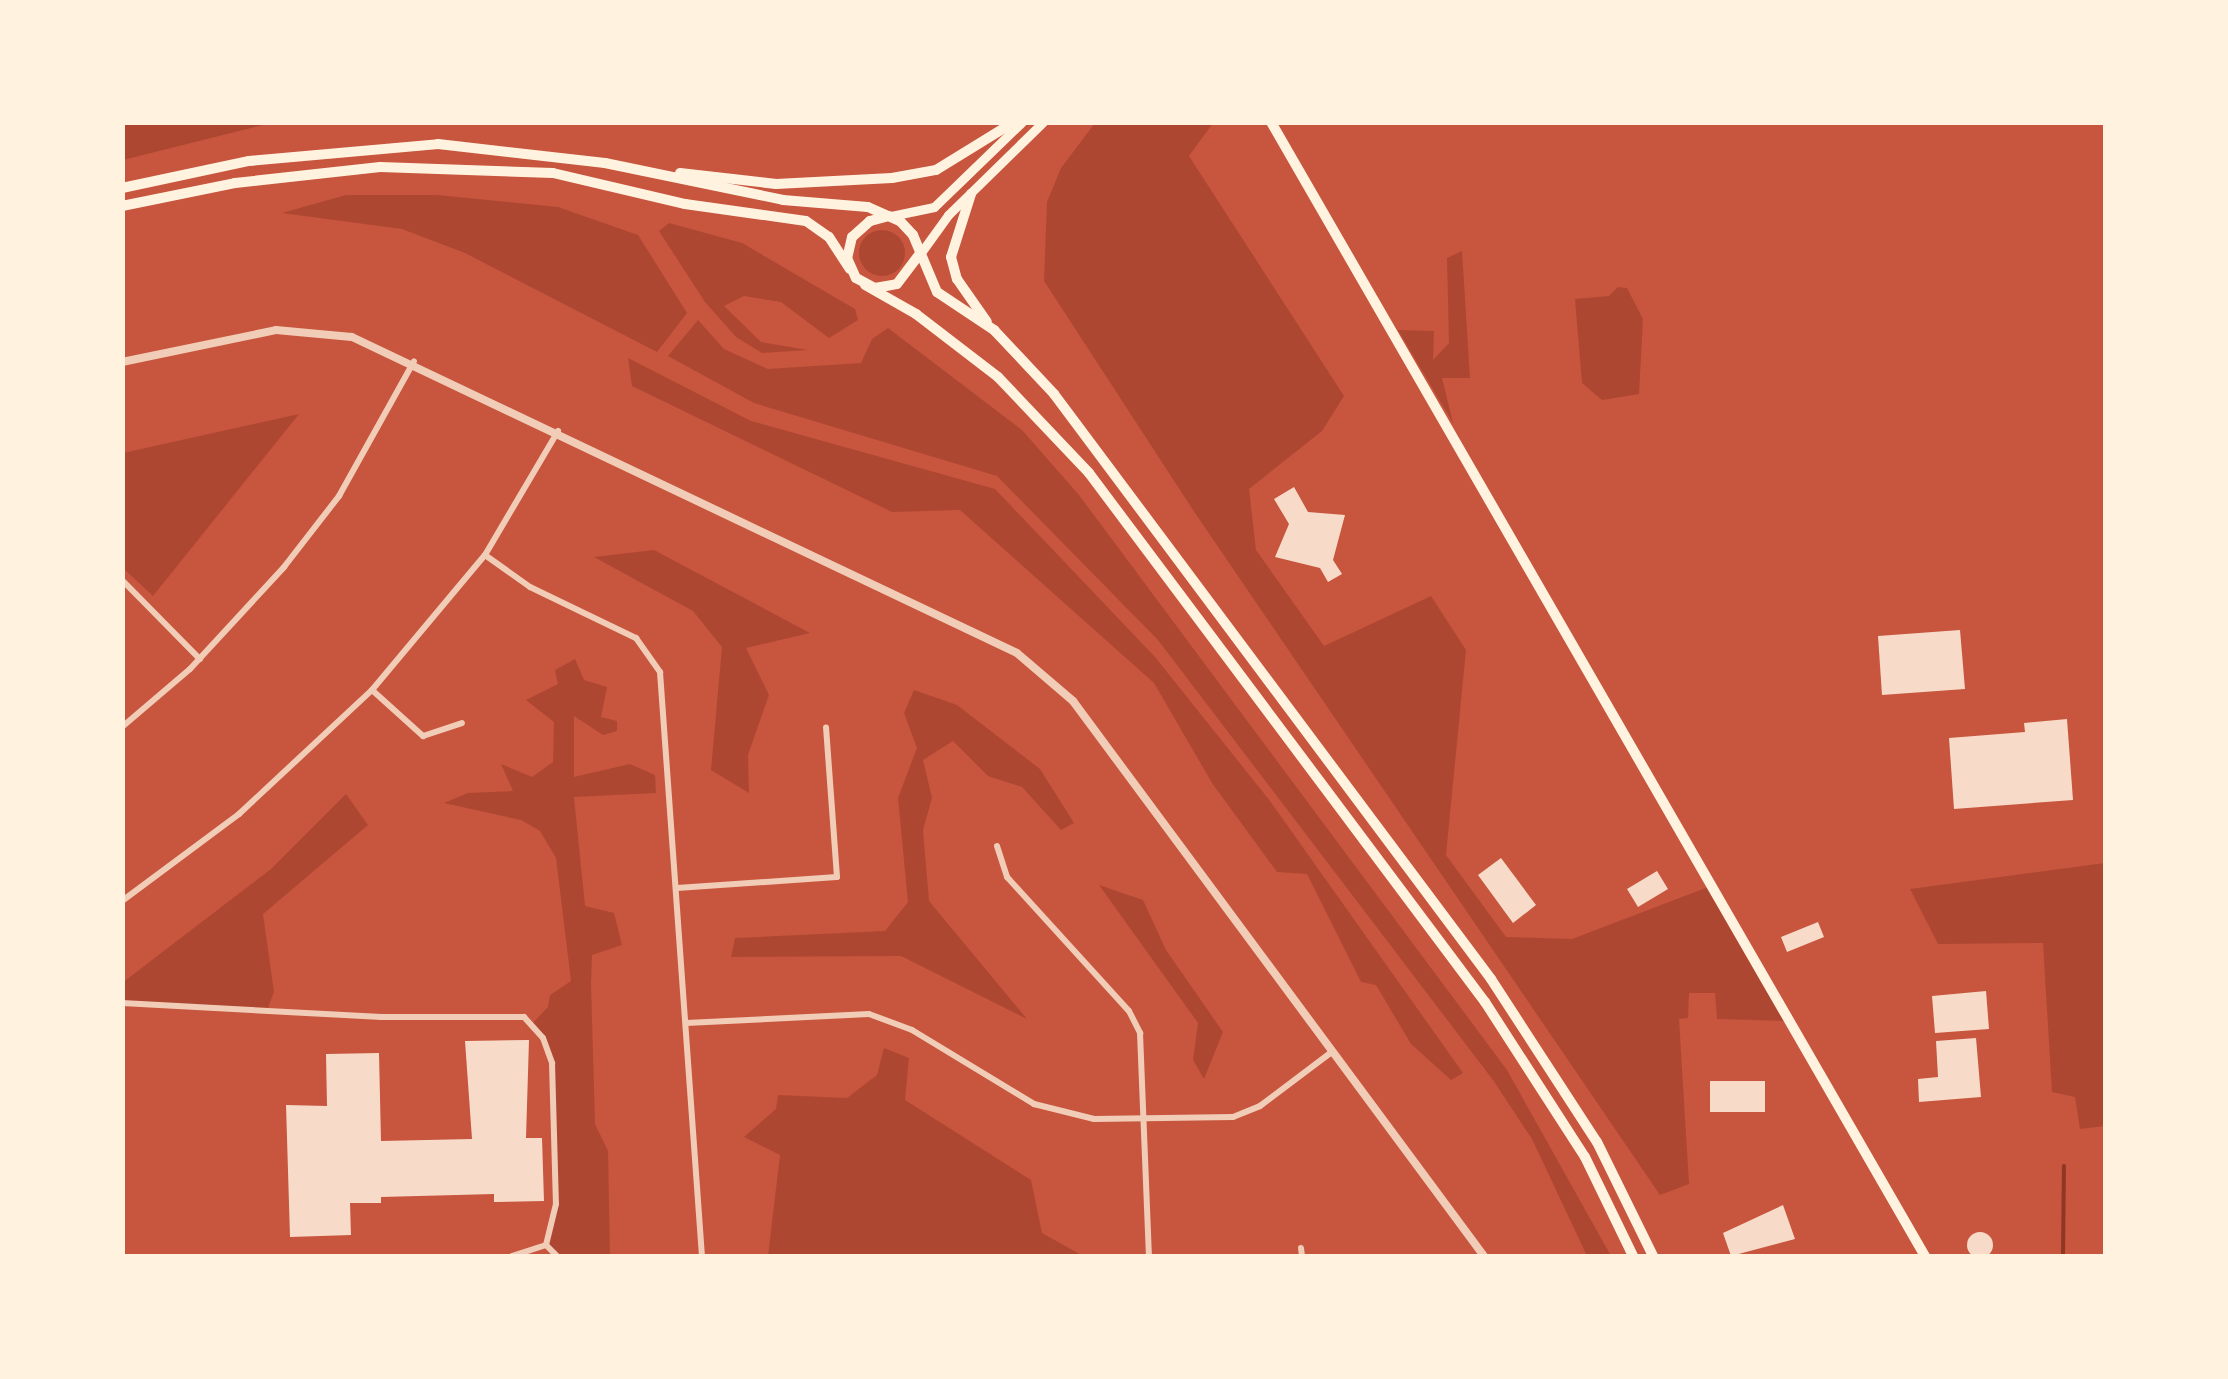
<!DOCTYPE html>
<html>
<head>
<meta charset="utf-8">
<style>
	body { margin:0 }
	#map { position:relative; width:2228px; height:1379px; overflow:hidden; background:#c8553d; font-family:"Alegreya Sans",sans-serif }
	div>[style] { position:absolute }
	[style*='--x'] { left:calc(var(--x)*1px); top:calc(var(--y)*1px); width:calc(var(--w)*1px); rotate:calc(var(--a)*1deg) }
	.green>* { inset:0; background:#ae4732 }
	.round { border-radius:50% }
	.stream>* { height:4px; margin:-2px; padding:0 2px; transform-origin:2px; border-radius:2px; background:#8f3625 }
	.building>* { inset:0; background:#f7dbc8 }
	.minor>* { height:6px; margin:-3px; padding:0 3px; transform-origin:3px; border-radius:3px; background:#f1ccb7 }
	.tertiary>* { height:8px; margin:-4px; padding:0 4px; transform-origin:4px; border-radius:4px; background:#f1ccb7 }
	.secondary>* { height:9px; margin:-4.5px; padding:0 4.5px; transform-origin:4.5px; border-radius:4.5px; background:#fff3e0 }
	.primary>* { height:10px; margin:-5px; padding:0 5px; transform-origin:5px; border-radius:5px; background:#fff3e0 }
	.trunk>* { height:10px; margin:-5px; padding:0 5px; transform-origin:5px; border-radius:5px; background:#fff3e0 }
	span { translate:-50% -50%; white-space:nowrap; text-align:center; line-height:1.15; -webkit-text-stroke:10px #fff3e0; paint-order:stroke }
	.frame { position:absolute; inset:0; border:125px solid #fff3e0; pointer-events:none }
</style>
</head>
<body>
<div id="map">
	<div class="green">
		<i style="clip-path:polygon(123px 122px,271px 122px,271px 123px,123px 160px)"></i>
		<i style="clip-path:polygon(1095px 123px,1213px 123px,1189px 156px,1344px 396px,1322px 431px,1249px 489px,1256px 550px,1324px 646px,1431px 596px,1466px 650px,1446px 855px,1506px 937px,1572px 939px,1711px 886px,1790px 1021px,1717px 1019px,1715px 993px,1689px 993px,1688px 1018px,1679px 1019px,1689px 1184px,1660px 1195px,1197px 516px,1044px 281px,1047px 202px,1061px 168px)"></i>
		<i style="clip-path:polygon(346px 195px,437px 195px,558px 207px,638px 235px,687px 313px,657px 352px,465px 253px,402px 229px,282px 213px)"></i>
		<i style="clip-path:polygon(669px 223px,742px 243px,855px 309px,858px 320px,829px 338px,781px 302px,744px 296px,724px 306px,761px 342px,808px 350px,762px 353px,736px 337px,705px 302px,659px 231px)"></i>
		<i class="round" style="left:859px;top:230px;width:46px;height:46px"></i>
		<i style="clip-path:polygon(1462px 251px,1470px 378px,1442px 378px,1453px 423px,1398px 330px,1434px 331px,1433px 360px,1449px 343px,1447px 258px)"></i>
		<i style="clip-path:polygon(1618px 287px,1627px 288px,1643px 319px,1639px 394px,1602px 400px,1582px 383px,1575px 299px,1609px 296px)"></i>
		<i style="clip-path:polygon(698px 320px,724px 349px,768px 369px,861px 363px,872px 339px,888px 328px,1022px 430px,1079px 495px,1507px 1070px,1611px 1256px,1587px 1256px,1532px 1139px,1493px 1080px,1158px 640px,997px 476px,754px 403px,668px 356px)"></i>
		<i style="clip-path:polygon(628px 358px,751px 421px,995px 489px,1155px 657px,1270px 801px,1463px 1073px,1451px 1080px,1411px 1044px,1376px 985px,1361px 982px,1307px 874px,1277px 872px,1212px 783px,1154px 683px,960px 510px,892px 512px,632px 386px)"></i>
		<i style="clip-path:polygon(299px 414px,153px 596px,123px 568px,123px 453px)"></i>
		<i style="clip-path:polygon(654px 550px,810px 633px,746px 648px,769px 695px,748px 755px,749px 793px,711px 770px,722px 647px,693px 611px,594px 557px)"></i>
		<i style="clip-path:polygon(575px 659px,584px 680px,607px 687px,601px 717px,617px 721px,617px 731px,603px 735px,574px 716px,574px 777px,630px 764px,655px 775px,656px 793px,574px 797px,585px 906px,614px 913px,622px 945px,592px 955px,591px 983px,595px 1124px,608px 1151px,610px 1256px,557px 1256px,546px 1245px,556px 1204px,549px 1049px,530px 1026px,548px 1007px,550px 995px,571px 981px,556px 858px,540px 831px,521px 820px,444px 803px,468px 793px,513px 791px,501px 764px,532px 777px,553px 762px,554px 722px,526px 700px,558px 684px,555px 670px)"></i>
		<i style="clip-path:polygon(914px 690px,957px 705px,1040px 769px,1074px 823px,1061px 830px,1022px 787px,988px 776px,953px 741px,923px 760px,932px 798px,923px 830px,929px 901px,1027px 1019px,901px 956px,731px 957px,735px 938px,885px 931px,908px 902px,898px 798px,917px 748px,904px 713px)"></i>
		<i style="clip-path:polygon(346px 794px,368px 825px,263px 914px,274px 992px,268px 1008px,123px 1003px,122px 983px,271px 869px)"></i>
		<i style="clip-path:polygon(2105px 863px,2105px 1126px,2080px 1129px,2075px 1097px,2052px 1092px,2043px 943px,1938px 944px,1910px 889px)"></i>
		<i style="clip-path:polygon(1099px 885px,1143px 900px,1166px 950px,1223px 1032px,1204px 1079px,1193px 1060px,1198px 1023px)"></i>
		<i style="clip-path:polygon(884px 1048px,909px 1058px,905px 1100px,1031px 1180px,1042px 1233px,1083px 1256px,768px 1256px,780px 1155px,744px 1137px,776px 1109px,778px 1095px,847px 1098px,877px 1075px)"></i>
	</div>
	<div class="stream">
		<i style="--x:2063;--y:1256;--w:90;--a:-89.4"></i>
	</div>
	<div class="building">
		<i style="clip-path:polygon(1294px 487px,1308px 512px,1345px 515px,1333px 560px,1342px 574px,1328px 582px,1320px 568px,1275px 557px,1289px 524px,1274px 499px)"></i>
		<i style="clip-path:polygon(1960px 630px,1965px 689px,1882px 695px,1878px 636px)"></i>
		<i style="clip-path:polygon(2067px 719px,2073px 800px,1954px 809px,1949px 738px,2025px 732px,2024px 723px)"></i>
		<i style="clip-path:polygon(1501px 858px,1536px 905px,1513px 923px,1478px 875px)"></i>
		<i style="clip-path:polygon(1657px 871px,1668px 889px,1638px 907px,1627px 889px)"></i>
		<i style="clip-path:polygon(1818px 922px,1824px 937px,1787px 952px,1781px 937px)"></i>
		<i style="clip-path:polygon(1986px 991px,1989px 1029px,1935px 1033px,1932px 996px)"></i>
		<i style="clip-path:polygon(1976px 1038px,1981px 1097px,1919px 1102px,1918px 1079px,1938px 1077px,1936px 1041px)"></i>
		<i style="clip-path:polygon(529px 1040px,526px 1138px,542px 1138px,544px 1201px,494px 1202px,494px 1194px,381px 1197px,381px 1203px,350px 1203px,351px 1235px,290px 1237px,286px 1105px,327px 1106px,326px 1054px,379px 1053px,381px 1141px,472px 1139px,465px 1041px)"></i>
		<i style="clip-path:polygon(1710px 1081px,1765px 1081px,1765px 1112px,1710px 1112px)"></i>
		<i style="clip-path:polygon(1783px 1205px,1795px 1239px,1731px 1256px,1723px 1233px)"></i>
		<i class="round" style="left:1967px;top:1232px;width:26px;height:26px"></i>
	</div>
	<div class="minor">
		<i style="--x:485;--y:555;--w:55;--a:35.4"></i>
		<i style="--x:530;--y:587;--w:118;--a:25.7"></i>
		<i style="--x:636;--y:638;--w:42;--a:54.8"></i>
		<i style="--x:660;--y:672;--w:586;--a:85.89"></i>
		<i style="--x:122;--y:580;--w:111;--a:45.4"></i>
		<i style="--x:372;--y:690;--w:69;--a:42"></i>
		<i style="--x:423;--y:736;--w:41;--a:-18.4"></i>
		<i style="--x:122;--y:727;--w:89;--a:-40.5"></i>
		<i style="--x:190;--y:669;--w:139;--a:-47.3"></i>
		<i style="--x:284;--y:567;--w:90;--a:-52.2"></i>
		<i style="--x:339;--y:496;--w:154;--a:-60.9"></i>
		<i style="--x:997;--y:846;--w:33;--a:72"></i>
		<i style="--x:1007;--y:877;--w:181;--a:47.7"></i>
		<i style="--x:1129;--y:1011;--w:25;--a:63"></i>
		<i style="--x:1140;--y:1033;--w:223;--a:87.7"></i>
		<i style="--x:677;--y:888;--w:160;--a:-3.9"></i>
		<i style="--x:837;--y:877;--w:150;--a:-94.2"></i>
		<i style="--x:122;--y:901;--w:146;--a:-36.6"></i>
		<i style="--x:239;--y:814;--w:182;--a:-43"></i>
		<i style="--x:372;--y:690;--w:176;--a:-50.1"></i>
		<i style="--x:485;--y:555;--w:144;--a:-59.5"></i>
		<i style="--x:122;--y:1003;--w:260;--a:3.1"></i>
		<i style="--x:382;--y:1017;--w:142;--a:0"></i>
		<i style="--x:524;--y:1017;--w:28;--a:48"></i>
		<i style="--x:543;--y:1038;--w:27;--a:70"></i>
		<i style="--x:552;--y:1063;--w:141;--a:88.4"></i>
		<i style="--x:556;--y:1204;--w:42;--a:103.7"></i>
		<i style="--x:546;--y:1245;--w:36;--a:162"></i>
		<i style="--x:686;--y:1023;--w:183;--a:-2.8"></i>
		<i style="--x:869;--y:1014;--w:46;--a:20.4"></i>
		<i style="--x:912;--y:1030;--w:143;--a:31.2"></i>
		<i style="--x:1034;--y:1104;--w:62;--a:14"></i>
		<i style="--x:1094;--y:1119;--w:139;--a:-0.8"></i>
		<i style="--x:1233;--y:1117;--w:29;--a:-22"></i>
		<i style="--x:1260;--y:1106;--w:91;--a:-37"></i>
		<i style="--x:546;--y:1245;--w:16;--a:45"></i>
		<i style="--x:1301;--y:1248;--w:8;--a:83"></i>
	</div>
	<div class="tertiary">
		<i style="--x:122;--y:362;--w:157;--a:-11.7"></i>
		<i style="--x:276;--y:330;--w:76;--a:5.3"></i>
		<i style="--x:352;--y:337;--w:736;--a:25.42"></i>
		<i style="--x:1017;--y:653;--w:74;--a:40.6"></i>
		<i style="--x:1073;--y:701;--w:691;--a:53.48"></i>
	</div>
	<div class="secondary">
		<i style="--x:891;--y:216;--w:44;--a:-11.8"></i>
		<i style="--x:934;--y:207;--w:122;--a:-44"></i>
		<i style="--x:920;--y:254;--w:48;--a:-54.3"></i>
		<i style="--x:948;--y:215;--w:133;--a:-44.4"></i>
	</div>
	<div class="primary">
		<i style="--x:1271;--y:122;--w:1309;--a:60.03"></i>
	</div>
	<div class="trunk">
		<i style="--x:680;--y:173;--w:97;--a:6.5"></i>
		<i style="--x:776;--y:184;--w:116;--a:-3"></i>
		<i style="--x:892;--y:178;--w:45;--a:-10.3"></i>
		<i style="--x:936;--y:170;--w:92;--a:-31.6"></i>
		<i style="--x:122;--y:188;--w:130;--a:-12"></i>
		<i style="--x:249;--y:161;--w:190;--a:-5.1"></i>
		<i style="--x:438;--y:144;--w:168;--a:6.5"></i>
		<i style="--x:605;--y:163;--w:182;--a:11.7"></i>
		<i style="--x:783;--y:200;--w:85;--a:4.7"></i>
		<i style="--x:868;--y:207;--w:35;--a:24"></i>
		<i style="--x:900;--y:221;--w:19;--a:47"></i>
		<i style="--x:913;--y:235;--w:62;--a:67.2"></i>
		<i style="--x:937;--y:292;--w:69;--a:33.7"></i>
		<i style="--x:994;--y:330;--w:88;--a:46.8"></i>
		<i style="--x:1054;--y:394;--w:730;--a:53.24"></i>
		<i style="--x:1491;--y:979;--w:194;--a:57"></i>
		<i style="--x:1597;--y:1142;--w:127;--a:63.8"></i>
		<i style="--x:971;--y:194;--w:66;--a:107.6"></i>
		<i style="--x:951;--y:257;--w:23;--a:75"></i>
		<i style="--x:957;--y:279;--w:52;--a:55.1"></i>
		<i style="--x:122;--y:206;--w:115;--a:-11.5"></i>
		<i style="--x:235;--y:183;--w:146;--a:-6.3"></i>
		<i style="--x:380;--y:167;--w:173;--a:2"></i>
		<i style="--x:553;--y:173;--w:136;--a:13.2"></i>
		<i style="--x:685;--y:204;--w:122;--a:8"></i>
		<i style="--x:806;--y:221;--w:28;--a:35"></i>
		<i style="--x:829;--y:237;--w:38;--a:57"></i>
		<i style="--x:889;--y:216;--w:20;--a:165"></i>
		<i style="--x:870;--y:221;--w:24;--a:138"></i>
		<i style="--x:852;--y:237;--w:22;--a:103"></i>
		<i style="--x:847;--y:258;--w:22;--a:66"></i>
		<i style="--x:856;--y:278;--w:21;--a:28"></i>
		<i style="--x:875;--y:288;--w:22;--a:-10"></i>
		<i style="--x:897;--y:284;--w:38;--a:-53"></i>
		<i style="--x:865;--y:285;--w:59;--a:29.6"></i>
		<i style="--x:916;--y:314;--w:103;--a:37.5"></i>
		<i style="--x:998;--y:377;--w:132;--a:46.5"></i>
		<i style="--x:1089;--y:473;--w:661;--a:53.18"></i>
		<i style="--x:1485;--y:1002;--w:184;--a:57.2"></i>
		<i style="--x:1585;--y:1157;--w:110;--a:64.1"></i>
	</div>
	<div class="frame"></div>
</div>
</body>
</html>
